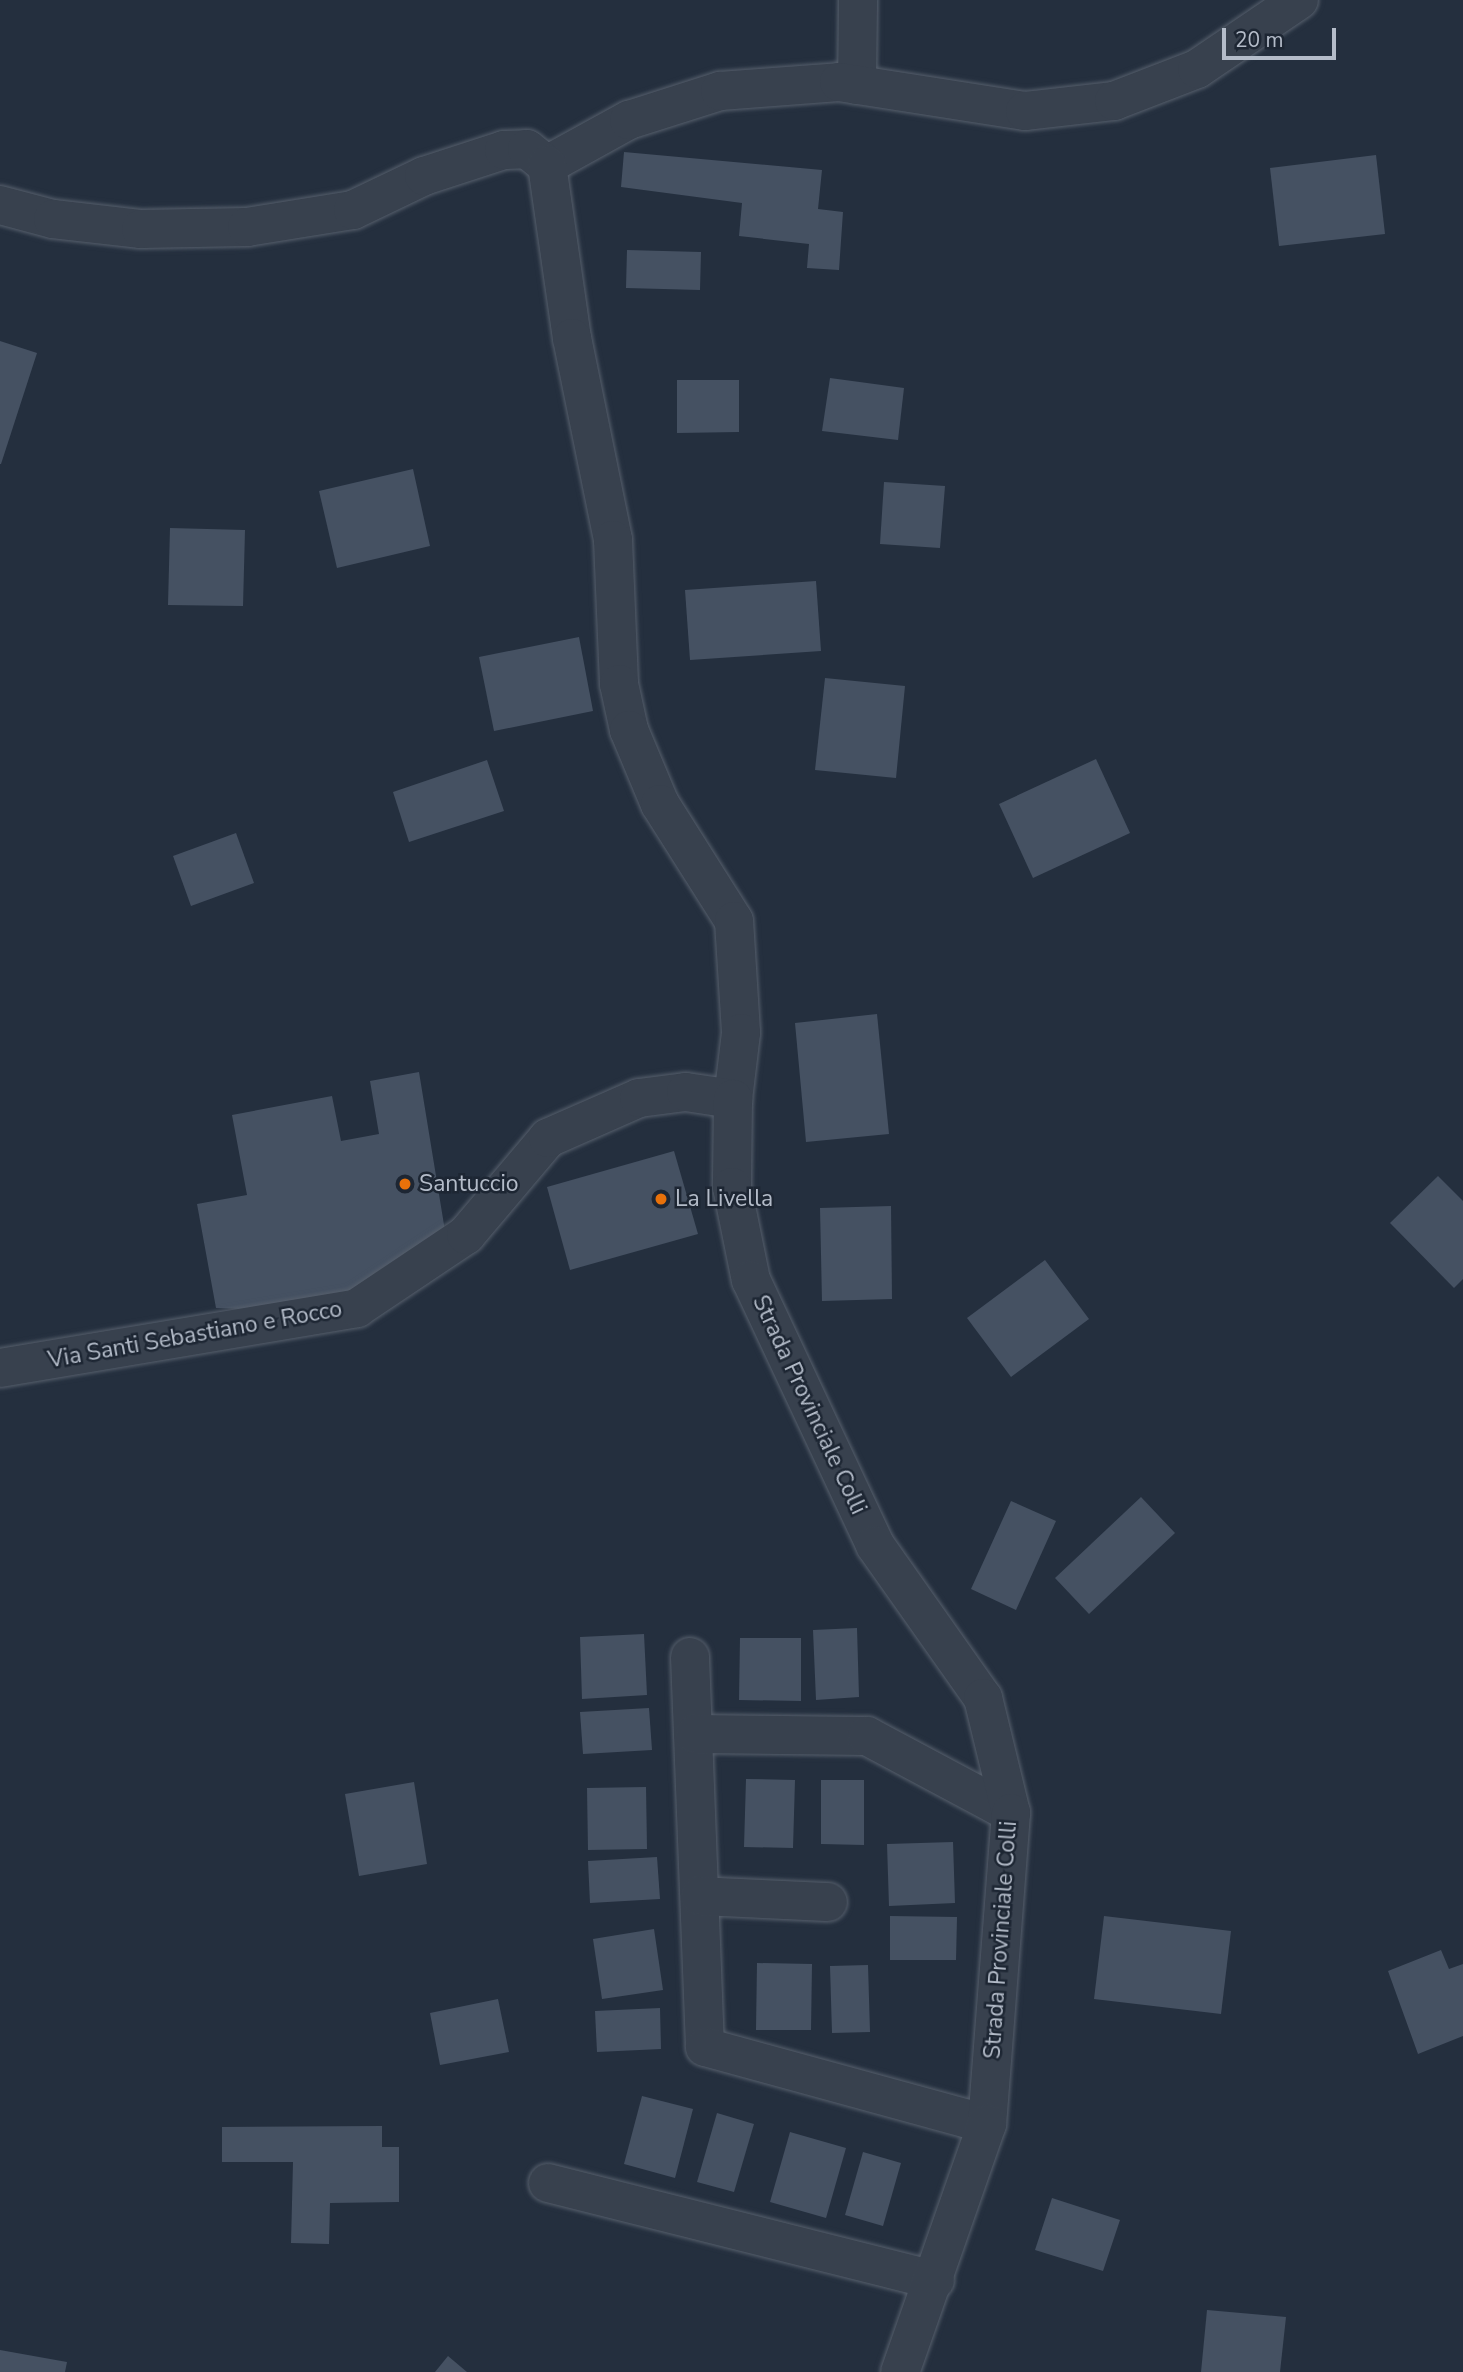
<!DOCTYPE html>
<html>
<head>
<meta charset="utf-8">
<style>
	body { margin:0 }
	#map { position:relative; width:1463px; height:2372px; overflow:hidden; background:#242f3e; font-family:"Nunito Sans",sans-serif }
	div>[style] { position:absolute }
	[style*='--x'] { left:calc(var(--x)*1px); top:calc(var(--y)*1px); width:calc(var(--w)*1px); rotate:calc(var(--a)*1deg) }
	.building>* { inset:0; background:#455162 }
	.roads { filter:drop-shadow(0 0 2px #565f6c) drop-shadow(0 0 2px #565f6c) }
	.minor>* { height:38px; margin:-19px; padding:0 19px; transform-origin:19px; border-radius:19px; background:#38414e }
	.tertiary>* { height:38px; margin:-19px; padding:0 19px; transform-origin:19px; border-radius:19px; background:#38414e }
	.dots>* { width:19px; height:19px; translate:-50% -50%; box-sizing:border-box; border:4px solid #1d2633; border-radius:50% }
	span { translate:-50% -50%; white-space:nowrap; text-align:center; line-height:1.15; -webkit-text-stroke:5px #1d2633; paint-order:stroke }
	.poi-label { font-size:23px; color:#b4bcc9 }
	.left { translate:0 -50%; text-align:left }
	.street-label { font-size:23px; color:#b4bcc9 }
	.scale { position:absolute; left:1222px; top:28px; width:114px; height:32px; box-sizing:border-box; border:4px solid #b4bcc9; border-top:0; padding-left:9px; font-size:21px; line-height:24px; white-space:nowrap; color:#b4bcc9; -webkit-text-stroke:5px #1d2633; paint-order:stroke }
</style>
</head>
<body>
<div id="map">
	<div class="building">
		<i style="clip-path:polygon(624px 152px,822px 170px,818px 209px,843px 212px,839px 270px,807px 268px,809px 244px,739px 236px,742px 203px,621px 187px)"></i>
		<i style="clip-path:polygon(1376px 155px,1385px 234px,1279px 246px,1270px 168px)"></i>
		<i style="clip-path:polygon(627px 250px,701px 252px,700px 290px,626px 288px)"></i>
		<i style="clip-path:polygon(0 341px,37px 353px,1px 464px,0 464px)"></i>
		<i style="clip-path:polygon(830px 378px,904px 388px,898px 440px,822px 431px)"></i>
		<i style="clip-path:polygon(677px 380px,739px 380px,739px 432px,677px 433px)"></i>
		<i style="clip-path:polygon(413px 469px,430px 546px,337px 568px,319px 491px)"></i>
		<i style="clip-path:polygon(884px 482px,945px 486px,940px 548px,880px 544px)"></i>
		<i style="clip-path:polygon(170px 528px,245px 530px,243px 606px,168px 605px)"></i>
		<i style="clip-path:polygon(816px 581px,821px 651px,690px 660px,685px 590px)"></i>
		<i style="clip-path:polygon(579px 637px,593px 711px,494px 731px,479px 657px)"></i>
		<i style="clip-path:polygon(825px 678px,905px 686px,896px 778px,815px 770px)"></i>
		<i style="clip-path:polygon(1096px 759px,1130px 833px,1033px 878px,999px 804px)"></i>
		<i style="clip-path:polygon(487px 760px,504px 811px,409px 842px,393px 792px)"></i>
		<i style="clip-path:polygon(236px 833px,254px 883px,191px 906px,173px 856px)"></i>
		<i style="clip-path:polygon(877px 1014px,889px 1134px,806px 1142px,795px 1023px)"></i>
		<i style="clip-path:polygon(419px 1072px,446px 1237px,350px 1300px,273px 1310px,216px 1308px,197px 1204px,247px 1195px,232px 1115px,332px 1096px,341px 1141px,379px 1134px,370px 1081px)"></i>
		<i style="clip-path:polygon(674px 1151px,698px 1234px,570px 1270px,547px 1187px)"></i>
		<i style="clip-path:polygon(1438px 1176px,1463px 1201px,1463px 1279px,1454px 1288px,1390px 1223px)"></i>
		<i style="clip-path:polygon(891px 1206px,892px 1299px,822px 1301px,820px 1208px)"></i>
		<i style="clip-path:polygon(1045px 1260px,1089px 1319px,1011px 1377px,967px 1318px)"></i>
		<i style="clip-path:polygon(1141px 1497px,1175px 1533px,1089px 1614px,1055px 1578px)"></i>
		<i style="clip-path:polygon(1011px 1501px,1056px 1521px,1016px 1610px,971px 1589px)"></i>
		<i style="clip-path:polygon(857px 1628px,859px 1697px,816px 1700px,813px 1630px)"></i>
		<i style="clip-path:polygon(644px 1634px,647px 1695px,582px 1699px,580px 1637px)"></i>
		<i style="clip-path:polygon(740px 1638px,801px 1638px,801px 1701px,739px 1700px)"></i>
		<i style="clip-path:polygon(649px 1708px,652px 1750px,583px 1754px,580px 1712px)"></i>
		<i style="clip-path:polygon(746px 1779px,795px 1780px,793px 1848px,744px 1847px)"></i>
		<i style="clip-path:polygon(821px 1780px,864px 1780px,864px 1845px,821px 1844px)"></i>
		<i style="clip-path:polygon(414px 1782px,427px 1864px,359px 1876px,345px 1794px)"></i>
		<i style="clip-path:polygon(646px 1787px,647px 1849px,588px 1850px,587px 1788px)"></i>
		<i style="clip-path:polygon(953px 1842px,955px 1903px,889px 1906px,887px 1844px)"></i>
		<i style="clip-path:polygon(657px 1857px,660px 1899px,590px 1903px,588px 1861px)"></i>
		<i style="clip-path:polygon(890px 1916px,957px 1917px,956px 1960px,890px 1960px)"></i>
		<i style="clip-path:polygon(1104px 1916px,1231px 1931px,1221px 2014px,1094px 1999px)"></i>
		<i style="clip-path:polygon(654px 1929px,663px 1990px,602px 1999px,593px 1939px)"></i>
		<i style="clip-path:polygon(1441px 1950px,1449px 1969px,1463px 1964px,1463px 2036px,1418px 2054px,1388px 1971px)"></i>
		<i style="clip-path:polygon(757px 1963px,812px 1964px,811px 2030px,756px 2030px)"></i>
		<i style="clip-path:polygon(868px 1965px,870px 2032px,832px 2033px,830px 1966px)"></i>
		<i style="clip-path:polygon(498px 1999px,509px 2052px,440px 2065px,430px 2013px)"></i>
		<i style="clip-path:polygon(660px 2008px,661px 2049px,597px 2052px,595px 2011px)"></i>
		<i style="clip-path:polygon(642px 2096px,693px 2109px,675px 2178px,624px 2164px)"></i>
		<i style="clip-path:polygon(717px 2113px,754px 2124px,734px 2192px,697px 2182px)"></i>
		<i style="clip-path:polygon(382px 2126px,382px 2147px,399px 2147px,399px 2202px,330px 2203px,329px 2244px,291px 2243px,293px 2162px,222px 2162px,222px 2127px)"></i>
		<i style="clip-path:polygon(790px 2132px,846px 2148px,826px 2218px,770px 2202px)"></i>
		<i style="clip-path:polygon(863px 2152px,901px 2163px,883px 2226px,845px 2215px)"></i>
		<i style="clip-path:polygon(1052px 2198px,1120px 2220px,1103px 2271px,1035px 2250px)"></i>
		<i style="clip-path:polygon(1207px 2310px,1286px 2317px,1280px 2372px,1201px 2372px)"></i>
		<i style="clip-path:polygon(0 2350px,67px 2362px,65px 2372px,0 2372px)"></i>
		<i style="clip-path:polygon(448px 2356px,467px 2372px,435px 2372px)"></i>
	</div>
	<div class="roads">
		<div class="minor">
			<i style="--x:857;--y:85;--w:85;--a:-89.3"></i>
			<i style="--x:547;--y:165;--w:94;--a:-28.8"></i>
			<i style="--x:629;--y:120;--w:96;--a:-17.7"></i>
			<i style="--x:720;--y:91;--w:119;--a:-4.3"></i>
			<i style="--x:839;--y:82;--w:188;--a:8.9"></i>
			<i style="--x:1025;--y:111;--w:90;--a:-6.4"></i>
			<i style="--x:1114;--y:101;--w:89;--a:-21.1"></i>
			<i style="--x:1197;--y:69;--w:123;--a:-34.1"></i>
			<i style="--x:0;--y:205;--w:55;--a:14.8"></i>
			<i style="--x:53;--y:219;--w:89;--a:6.5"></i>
			<i style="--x:141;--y:229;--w:106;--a:-1.1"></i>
			<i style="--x:247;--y:227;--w:107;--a:-9.1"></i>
			<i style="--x:353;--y:210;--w:79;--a:-25.6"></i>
			<i style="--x:424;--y:176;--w:84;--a:-18"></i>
			<i style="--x:504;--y:150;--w:23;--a:-2"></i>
			<i style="--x:527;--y:149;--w:26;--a:39"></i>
			<i style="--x:547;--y:165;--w:175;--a:81.8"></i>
			<i style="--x:572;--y:338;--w:206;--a:78.5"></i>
			<i style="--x:613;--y:540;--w:144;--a:87.6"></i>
			<i style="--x:619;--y:684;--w:47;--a:77.7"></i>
			<i style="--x:629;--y:730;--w:80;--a:67.3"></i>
			<i style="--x:660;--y:804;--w:138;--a:57.7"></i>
			<i style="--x:734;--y:921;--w:112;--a:86.4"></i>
			<i style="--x:741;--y:1033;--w:66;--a:96.9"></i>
			<i style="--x:690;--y:1657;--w:390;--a:87.8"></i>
			<i style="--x:705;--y:2047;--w:292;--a:15.3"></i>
			<i style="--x:695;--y:1734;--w:172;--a:0.7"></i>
			<i style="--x:867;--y:1736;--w:163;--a:28.1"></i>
			<i style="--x:700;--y:1896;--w:128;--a:2.7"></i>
			<i style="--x:548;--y:2183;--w:399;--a:14.1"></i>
		</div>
		<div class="tertiary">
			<i style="--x:0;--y:1368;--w:362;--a:-9.5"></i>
			<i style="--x:357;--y:1308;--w:131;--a:-33.8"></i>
			<i style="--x:466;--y:1235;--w:127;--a:-49.8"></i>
			<i style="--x:548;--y:1138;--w:99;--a:-23.7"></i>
			<i style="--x:639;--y:1098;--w:47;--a:-7.3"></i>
			<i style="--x:686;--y:1092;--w:48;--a:8.5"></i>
			<i style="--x:733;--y:1099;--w:88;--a:90.7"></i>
			<i style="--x:732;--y:1187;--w:95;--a:78.5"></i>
			<i style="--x:751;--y:1280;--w:293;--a:64.9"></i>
			<i style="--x:875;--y:1545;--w:187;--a:54.8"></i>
			<i style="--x:983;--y:1698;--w:118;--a:76.3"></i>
			<i style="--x:1011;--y:1813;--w:312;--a:94.4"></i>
			<i style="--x:987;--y:2124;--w:263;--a:109.3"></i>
		</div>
	</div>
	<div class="dots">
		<i style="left:405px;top:1184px;background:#e8710a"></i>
		<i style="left:661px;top:1199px;background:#e8710a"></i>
	</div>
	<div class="poi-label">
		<span class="left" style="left:419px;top:1184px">Santuccio</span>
		<span class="left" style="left:675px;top:1199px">La Livella</span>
	</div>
	<div class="street-label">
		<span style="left:195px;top:1335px;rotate:-10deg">Via Santi Sebastiano e Rocco</span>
		<span style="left:809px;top:1405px;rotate:65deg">Strada Provinciale Colli</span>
		<span style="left:1001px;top:1940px;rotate:-86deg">Strada Provinciale Colli</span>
	</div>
	<div class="scale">20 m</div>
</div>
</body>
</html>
